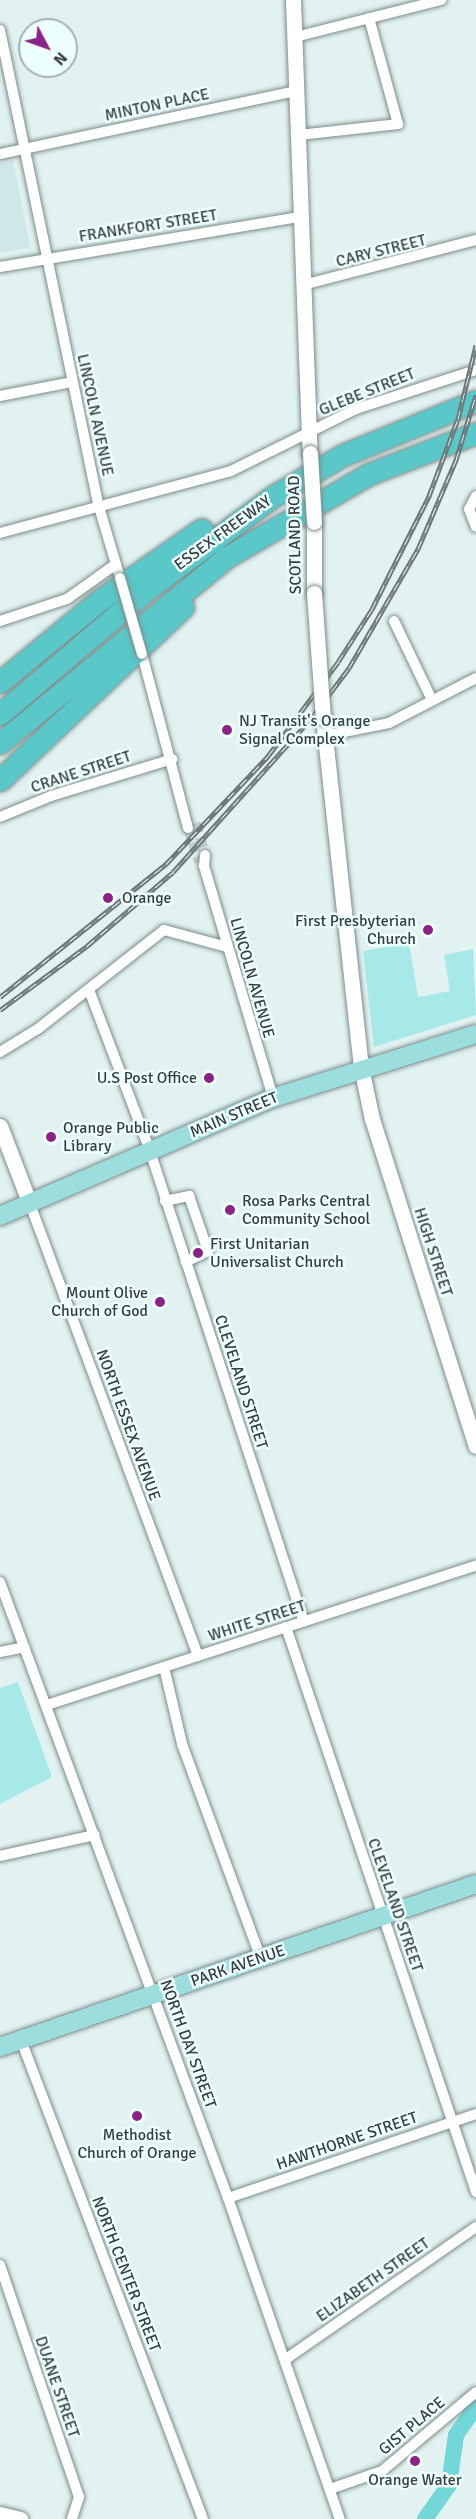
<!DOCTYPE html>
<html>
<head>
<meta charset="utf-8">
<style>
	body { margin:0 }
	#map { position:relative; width:476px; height:2519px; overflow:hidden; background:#e1f2f1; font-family:Signika,sans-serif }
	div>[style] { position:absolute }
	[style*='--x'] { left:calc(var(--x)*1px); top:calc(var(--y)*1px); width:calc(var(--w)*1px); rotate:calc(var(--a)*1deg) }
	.built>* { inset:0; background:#cee7e7 }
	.green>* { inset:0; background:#a7e9e9 }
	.river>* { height:16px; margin:-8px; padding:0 8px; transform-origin:8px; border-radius:8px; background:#72d7d7 }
	.street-tunnel>* { height:10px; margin-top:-5px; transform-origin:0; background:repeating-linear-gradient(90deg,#bfcecd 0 10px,transparent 0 15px) }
	.roads { filter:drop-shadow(0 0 2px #7d8c8c) drop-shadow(0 0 2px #7d8c8c) }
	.street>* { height:10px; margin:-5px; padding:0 5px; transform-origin:5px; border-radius:5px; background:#fff }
	.secondary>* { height:15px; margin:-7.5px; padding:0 7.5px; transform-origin:7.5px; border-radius:7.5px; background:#fff }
	.primary>* { height:18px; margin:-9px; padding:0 9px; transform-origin:9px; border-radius:9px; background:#9cddde }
	.highway>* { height:21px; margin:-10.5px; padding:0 10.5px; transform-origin:10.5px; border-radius:10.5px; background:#5ac7c8 }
	.rail>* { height:5px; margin-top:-2.5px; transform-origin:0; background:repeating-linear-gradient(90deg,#eff 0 9px,#6f7978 0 18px); box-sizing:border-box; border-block:2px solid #6f7978 }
	.bridges { filter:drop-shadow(0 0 2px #7d8c8c) drop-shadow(0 0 2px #7d8c8c) }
	.street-bridge>* { height:10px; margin:-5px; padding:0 5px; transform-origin:5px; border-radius:5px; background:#fff }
	.secondary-bridge>* { height:15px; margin:-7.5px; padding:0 7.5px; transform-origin:7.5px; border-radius:7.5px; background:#fff }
	.dots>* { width:16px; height:16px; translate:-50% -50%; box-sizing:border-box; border:3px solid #eff; border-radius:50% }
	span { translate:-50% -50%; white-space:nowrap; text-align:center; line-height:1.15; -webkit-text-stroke:5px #eff; paint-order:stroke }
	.street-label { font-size:16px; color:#383e3e }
	.poi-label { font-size:16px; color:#383e3e }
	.left { translate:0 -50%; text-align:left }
	.right { translate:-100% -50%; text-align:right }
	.north { position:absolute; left:18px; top:18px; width:60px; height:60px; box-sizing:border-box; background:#eff; border:2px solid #a5b2b2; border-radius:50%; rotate:131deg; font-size:16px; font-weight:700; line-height:24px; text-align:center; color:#383e3e }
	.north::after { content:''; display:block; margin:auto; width:21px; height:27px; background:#8b2287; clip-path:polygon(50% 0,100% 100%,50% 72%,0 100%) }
</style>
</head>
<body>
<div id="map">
	<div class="built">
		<i style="clip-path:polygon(13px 160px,30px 247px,0 253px,0 163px)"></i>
	</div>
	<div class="green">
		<i style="clip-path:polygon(409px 943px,418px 997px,450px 991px,444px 955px,473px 949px,476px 1015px,374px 1047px,363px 951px)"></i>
		<i style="clip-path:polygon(18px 1682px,52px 1777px,0 1804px,0 1688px)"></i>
	</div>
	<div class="river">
		<i style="--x:425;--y:2519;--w:42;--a:-54.8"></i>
		<i style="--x:449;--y:2485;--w:50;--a:-82"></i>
		<i style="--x:456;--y:2435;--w:35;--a:-55"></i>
	</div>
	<div class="street-tunnel">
		<i style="--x:196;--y:823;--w:33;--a:74"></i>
		<i style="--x:188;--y:828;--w:36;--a:72"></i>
	</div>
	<div class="roads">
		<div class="street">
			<i style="--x:0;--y:30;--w:487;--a:78.3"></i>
			<i style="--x:99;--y:507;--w:74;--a:73.5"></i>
			<i style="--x:295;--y:37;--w:151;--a:-14.2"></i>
			<i style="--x:299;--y:135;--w:100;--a:-6.3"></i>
			<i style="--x:398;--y:124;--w:110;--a:-105.3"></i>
			<i style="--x:0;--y:154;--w:303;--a:-12"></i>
			<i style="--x:0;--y:267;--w:304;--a:-9.5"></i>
			<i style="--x:303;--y:285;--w:179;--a:-14.6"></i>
			<i style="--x:0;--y:396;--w:73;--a:-11"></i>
			<i style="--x:476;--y:496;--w:15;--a:118"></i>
			<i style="--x:469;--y:509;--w:19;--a:69"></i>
			<i style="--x:0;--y:533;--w:239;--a:-15"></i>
			<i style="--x:231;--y:471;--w:140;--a:-26.4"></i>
			<i style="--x:356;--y:409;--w:126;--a:-18"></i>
			<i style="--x:0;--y:621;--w:71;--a:-18.2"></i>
			<i style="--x:67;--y:599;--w:60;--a:-35.5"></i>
			<i style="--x:394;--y:621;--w:88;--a:64.3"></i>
			<i style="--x:142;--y:654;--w:180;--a:75.2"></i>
			<i style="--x:324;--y:736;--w:66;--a:-11.3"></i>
			<i style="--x:389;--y:723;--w:98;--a:-27.3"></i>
			<i style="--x:0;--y:817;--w:55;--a:-22.4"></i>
			<i style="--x:51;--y:796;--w:127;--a:-16.9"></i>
			<i style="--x:205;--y:855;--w:11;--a:95"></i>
			<i style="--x:204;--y:866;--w:242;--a:73.4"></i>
			<i style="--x:89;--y:990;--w:172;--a:69.2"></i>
			<i style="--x:150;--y:1151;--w:495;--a:71.9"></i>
			<i style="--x:0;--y:1052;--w:46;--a:-31.6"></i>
			<i style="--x:39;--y:1028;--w:159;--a:-38.1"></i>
			<i style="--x:164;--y:930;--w:65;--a:15.1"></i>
			<i style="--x:165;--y:1201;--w:25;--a:-12"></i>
			<i style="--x:189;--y:1196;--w:58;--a:70.9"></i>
			<i style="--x:208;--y:1251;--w:25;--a:154"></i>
			<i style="--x:30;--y:1204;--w:482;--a:69.6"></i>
			<i style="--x:0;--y:1582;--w:657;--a:69.69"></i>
			<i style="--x:228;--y:2198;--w:340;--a:70.8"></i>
			<i style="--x:286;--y:1627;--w:596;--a:71.41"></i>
			<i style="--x:0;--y:1652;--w:25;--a:-11"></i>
			<i style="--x:164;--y:1667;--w:79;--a:76.8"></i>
			<i style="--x:182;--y:1744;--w:229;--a:69.8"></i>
			<i style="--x:47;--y:1705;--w:451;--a:-18"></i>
			<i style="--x:0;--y:1856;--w:97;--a:-12.5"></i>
			<i style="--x:21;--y:2040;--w:512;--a:69.2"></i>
			<i style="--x:228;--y:2198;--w:262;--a:-18.7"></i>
			<i style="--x:0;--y:2265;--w:245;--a:71.2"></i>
			<i style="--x:79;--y:2497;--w:23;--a:108"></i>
			<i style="--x:286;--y:2359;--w:231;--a:-34.8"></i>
			<i style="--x:330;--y:2489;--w:55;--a:-19.1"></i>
			<i style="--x:382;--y:2471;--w:123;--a:-40"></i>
		</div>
		<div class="secondary">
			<i style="--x:293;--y:0;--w:453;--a:87.9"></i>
			<i style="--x:314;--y:593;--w:71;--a:-90"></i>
			<i style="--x:323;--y:718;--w:351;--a:83.8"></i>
			<i style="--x:361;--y:1067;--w:53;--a:78.1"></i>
			<i style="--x:372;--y:1119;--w:343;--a:72.4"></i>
			<i style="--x:0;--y:1126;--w:84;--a:69"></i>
			<i style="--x:0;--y:2514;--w:21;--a:14"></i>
		</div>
		<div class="primary">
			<i style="--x:0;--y:1216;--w:297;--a:-23.4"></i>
			<i style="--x:273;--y:1098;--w:213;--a:-17.5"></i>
			<i style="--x:0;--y:2047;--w:503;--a:-18.9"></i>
		</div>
		<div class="highway">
			<i style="--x:0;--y:682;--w:129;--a:-39.4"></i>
			<i style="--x:100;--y:600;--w:124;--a:-34.8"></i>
			<i style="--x:0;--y:714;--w:192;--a:-40.3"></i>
			<i style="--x:146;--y:590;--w:157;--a:-36.4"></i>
			<i style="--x:272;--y:497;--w:82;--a:-30.6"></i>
			<i style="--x:343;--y:455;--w:144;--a:-22.1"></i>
			<i style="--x:0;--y:743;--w:291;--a:-39.4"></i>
			<i style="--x:225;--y:558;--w:167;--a:-30.3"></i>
			<i style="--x:369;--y:474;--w:115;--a:-21"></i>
			<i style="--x:0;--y:780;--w:252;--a:-43.4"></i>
		</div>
	</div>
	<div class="rail">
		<i style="--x:0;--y:997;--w:213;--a:-38.7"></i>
		<i style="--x:166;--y:864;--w:149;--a:-46.6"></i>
		<i style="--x:268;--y:756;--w:117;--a:-53.3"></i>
		<i style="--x:338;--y:662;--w:63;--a:-57.3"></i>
		<i style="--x:372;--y:609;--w:127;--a:-63.2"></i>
		<i style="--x:429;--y:496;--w:82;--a:-69.4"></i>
		<i style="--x:458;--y:419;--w:76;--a:-76.3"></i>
		<i style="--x:0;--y:1010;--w:108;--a:-36.3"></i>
		<i style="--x:87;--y:946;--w:113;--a:-40.7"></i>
		<i style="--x:173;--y:872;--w:205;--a:-48"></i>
		<i style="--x:310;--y:720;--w:65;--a:-53.1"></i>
		<i style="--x:349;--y:668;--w:138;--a:-59.9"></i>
		<i style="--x:418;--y:549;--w:97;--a:-66.9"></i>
		<i style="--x:456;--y:460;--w:68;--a:-72.9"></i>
	</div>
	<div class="bridges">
		<div class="street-bridge">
			<i style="--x:120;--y:578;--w:79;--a:73.9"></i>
		</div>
		<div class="secondary-bridge">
			<i style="--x:310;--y:453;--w:69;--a:86.7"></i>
			<i style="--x:314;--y:593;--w:125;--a:85.9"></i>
		</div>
	</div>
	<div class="dots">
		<i style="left:227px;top:730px;background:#8b2287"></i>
		<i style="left:108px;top:898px;background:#8b2287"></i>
		<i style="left:428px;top:930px;background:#8b2287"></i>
		<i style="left:209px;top:1078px;background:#8b2287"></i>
		<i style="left:51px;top:1137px;background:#8b2287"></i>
		<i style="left:230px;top:1210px;background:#8b2287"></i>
		<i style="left:198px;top:1253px;background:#8b2287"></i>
		<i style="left:160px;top:1302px;background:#8b2287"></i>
		<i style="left:137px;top:2116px;background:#8b2287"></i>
		<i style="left:415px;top:2461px;background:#8b2287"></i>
	</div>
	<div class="street-label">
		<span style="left:157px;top:105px;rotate:-12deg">MINTON PLACE</span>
		<span style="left:148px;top:226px;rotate:-9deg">FRANKFORT STREET</span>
		<span style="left:381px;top:251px;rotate:-14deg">CARY STREET</span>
		<span style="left:367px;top:392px;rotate:-22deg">GLEBE STREET</span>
		<span style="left:95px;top:415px;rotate:78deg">LINCOLN AVENUE</span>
		<span style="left:223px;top:533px;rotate:-36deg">ESSEX FREEWAY</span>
		<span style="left:295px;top:535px;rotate:-91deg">SCOTLAND ROAD</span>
		<span style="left:81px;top:772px;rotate:-18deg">CRANE STREET</span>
		<span style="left:252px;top:978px;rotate:74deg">LINCOLN AVENUE</span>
		<span style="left:234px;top:1115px;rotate:-23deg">MAIN STREET</span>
		<span style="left:433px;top:1252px;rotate:72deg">HIGH STREET</span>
		<span style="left:241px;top:1382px;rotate:72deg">CLEVELAND STREET</span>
		<span style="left:128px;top:1425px;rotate:70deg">NORTH ESSEX AVENUE</span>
		<span style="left:257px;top:1621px;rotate:-18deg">WHITE STREET</span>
		<span style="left:395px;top:1905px;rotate:71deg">CLEVELAND STREET</span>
		<span style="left:238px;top:1966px;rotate:-19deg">PARK AVENUE</span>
		<span style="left:188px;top:2044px;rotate:70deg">NORTH DAY STREET</span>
		<span style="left:347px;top:2141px;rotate:-19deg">HAWTHORNE STREET</span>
		<span style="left:126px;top:2274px;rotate:69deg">NORTH CENTER STREET</span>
		<span style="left:373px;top:2280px;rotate:-35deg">ELIZABETH STREET</span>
		<span style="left:57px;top:2387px;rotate:71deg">DUANE STREET</span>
		<span style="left:412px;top:2426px;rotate:-40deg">GIST PLACE</span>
	</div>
	<div class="poi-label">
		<span class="left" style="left:239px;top:730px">NJ Transit's Orange<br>Signal Complex</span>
		<span class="left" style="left:122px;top:898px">Orange</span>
		<span class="right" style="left:416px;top:930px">First Presbyterian<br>Church</span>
		<span class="right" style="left:197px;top:1078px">U.S Post Office</span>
		<span class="left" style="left:63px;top:1137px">Orange Public<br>Library</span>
		<span class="left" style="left:242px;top:1210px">Rosa Parks Central<br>Community School</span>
		<span class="left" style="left:210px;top:1253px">First Unitarian<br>Universalist Church</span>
		<span class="right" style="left:148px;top:1302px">Mount Olive<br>Church of God</span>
		<span style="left:137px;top:2144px">Methodist<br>Church of Orange</span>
		<span style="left:415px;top:2480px">Orange Water</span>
	</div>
	<div class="north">N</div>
</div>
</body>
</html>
